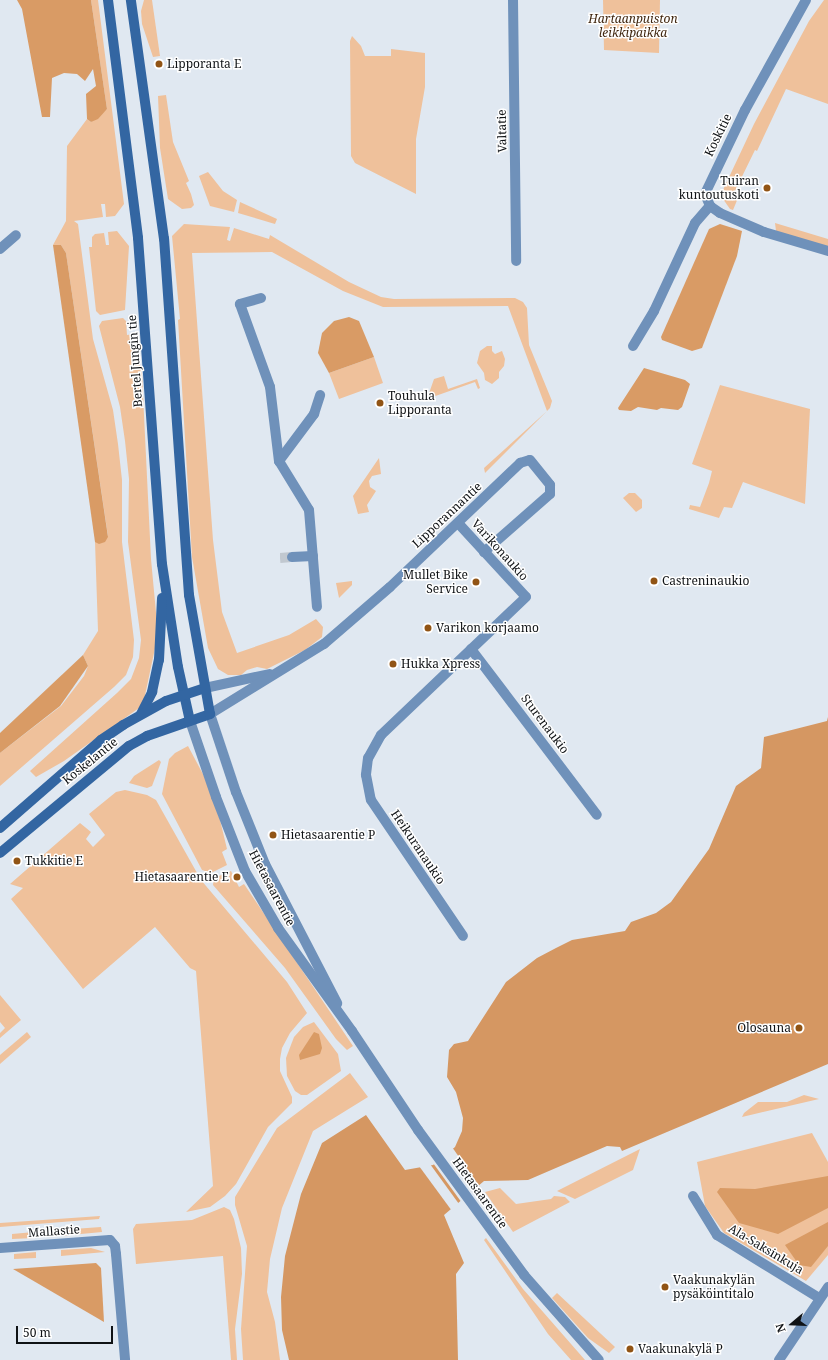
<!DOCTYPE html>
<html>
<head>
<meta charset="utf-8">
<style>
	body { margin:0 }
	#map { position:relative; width:828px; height:1360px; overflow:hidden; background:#e0e8f1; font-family:"Noto Serif",serif }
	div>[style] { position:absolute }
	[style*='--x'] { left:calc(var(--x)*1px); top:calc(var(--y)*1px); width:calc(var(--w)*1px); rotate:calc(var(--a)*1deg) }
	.green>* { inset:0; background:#efc19b }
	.forest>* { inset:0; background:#d99b65 }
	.water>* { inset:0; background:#d59762 }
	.pier>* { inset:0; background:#e0e8f1 }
	.minor-tunnel>* { height:10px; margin-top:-5px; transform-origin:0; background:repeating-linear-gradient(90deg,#c1c8d0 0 10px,transparent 0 15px) }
	.minor>* { height:10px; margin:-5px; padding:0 5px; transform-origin:5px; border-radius:5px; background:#6f91ba }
	.tertiary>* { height:10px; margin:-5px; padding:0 5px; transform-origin:5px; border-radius:5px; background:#6f91ba }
	.secondary>* { height:10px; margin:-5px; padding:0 5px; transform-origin:5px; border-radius:5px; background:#3366a2 }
	.dots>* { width:11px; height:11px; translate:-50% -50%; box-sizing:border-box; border:2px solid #fff; border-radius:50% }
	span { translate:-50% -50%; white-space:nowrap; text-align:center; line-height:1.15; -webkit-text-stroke:3px #fff; paint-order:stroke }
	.park-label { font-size:12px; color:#412710; font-style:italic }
	.poi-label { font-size:12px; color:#0f1215 }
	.left { translate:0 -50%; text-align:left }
	.right { translate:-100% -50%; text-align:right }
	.street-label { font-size:12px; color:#0f1215 }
	.north { position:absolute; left:772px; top:1304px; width:40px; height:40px; -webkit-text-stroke:3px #fff; paint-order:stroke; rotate:251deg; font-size:11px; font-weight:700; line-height:16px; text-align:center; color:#0f1215 }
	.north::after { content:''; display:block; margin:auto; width:14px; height:18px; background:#0f1215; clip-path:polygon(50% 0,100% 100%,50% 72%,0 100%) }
	.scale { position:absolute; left:16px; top:1326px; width:97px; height:18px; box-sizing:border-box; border:2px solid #0f1215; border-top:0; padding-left:5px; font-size:12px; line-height:14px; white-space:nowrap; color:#0f1215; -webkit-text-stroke:3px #fff; paint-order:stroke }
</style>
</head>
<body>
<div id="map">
	<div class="green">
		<i style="clip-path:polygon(91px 0,98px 0,124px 204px,115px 216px,106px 217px,105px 204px,101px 204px,103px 217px,74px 221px,78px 224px,93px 339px,113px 410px,118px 444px,122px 480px,122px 542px,134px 640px,133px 657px,126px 675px,114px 687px,0 786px,0 753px,61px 706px,84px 676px,88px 666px,83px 655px,98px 631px,95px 542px,104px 542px,108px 536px,66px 253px,61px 245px,53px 245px,66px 221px,67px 146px,87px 119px,91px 122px,107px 109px)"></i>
		<i style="clip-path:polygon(144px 0,152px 0,160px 56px,153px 57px,142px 24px,141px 11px)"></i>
		<i style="clip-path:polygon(603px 0,660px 0,659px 53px,604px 50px)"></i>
		<i style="clip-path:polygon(824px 0,828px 0,828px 104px,786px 89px,757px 151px,755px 150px,733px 195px,738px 198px,733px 210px,730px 209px,723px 199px,723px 190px,754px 124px,809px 21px)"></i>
		<i style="clip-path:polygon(352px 36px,361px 46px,365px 56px,391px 56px,391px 49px,425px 53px,425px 87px,416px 139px,416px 194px,355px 163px,351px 156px,350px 41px)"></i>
		<i style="clip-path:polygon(166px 95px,173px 142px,189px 181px,186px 183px,191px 194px,194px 205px,191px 208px,182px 209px,168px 199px,160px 148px,158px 96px)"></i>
		<i style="clip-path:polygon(208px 172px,223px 191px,237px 200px,234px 212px,210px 206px,199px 176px)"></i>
		<i style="clip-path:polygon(240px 202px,277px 219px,275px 224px,238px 213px)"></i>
		<i style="clip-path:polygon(775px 223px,828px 239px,828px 248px,776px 231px)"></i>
		<i style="clip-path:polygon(184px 224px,230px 227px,227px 240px,230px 241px,234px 228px,269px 239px,270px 235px,349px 282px,381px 297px,394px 299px,515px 298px,523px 302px,527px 308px,529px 345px,552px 401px,550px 408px,485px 473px,484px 468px,547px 411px,508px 306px,383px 307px,343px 291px,272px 252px,192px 253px,213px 540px,222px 612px,237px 653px,289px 635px,316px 619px,323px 627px,322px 637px,305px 650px,267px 669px,257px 667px,247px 670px,241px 675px,228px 675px,218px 669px,208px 648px,192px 557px,178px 320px,180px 319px,172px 236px)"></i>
		<i style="clip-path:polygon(117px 231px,129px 246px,125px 310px,100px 315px,96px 311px,89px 247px,92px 247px,92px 237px,95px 234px,104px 233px,106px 245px,109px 245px,108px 232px)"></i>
		<i style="clip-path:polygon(123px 318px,126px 321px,127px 335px,133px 334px,142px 374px,151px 559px,158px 634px,144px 700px,139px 708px,64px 761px,36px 777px,30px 771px,117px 693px,131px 679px,139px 658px,141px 640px,128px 542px,129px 479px,125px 441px,120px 407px,99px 326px,102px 321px)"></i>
		<i style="clip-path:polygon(487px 346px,492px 346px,492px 351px,495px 354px,502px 351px,505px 359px,504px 366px,499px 372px,499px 378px,492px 384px,485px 380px,484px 373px,477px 363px,480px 351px)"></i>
		<i style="clip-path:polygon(374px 357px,383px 383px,339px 399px,329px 373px)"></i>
		<i style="clip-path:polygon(444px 376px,448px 389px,477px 379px,480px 388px,478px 389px,475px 382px,427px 399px,434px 379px)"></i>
		<i style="clip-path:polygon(720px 385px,810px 409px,805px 504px,743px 482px,732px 508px,724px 507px,719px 518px,689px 509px,690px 505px,700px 507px,709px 483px,712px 471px,692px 464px)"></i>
		<i style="clip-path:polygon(379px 458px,381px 474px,372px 476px,369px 481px,370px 487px,376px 491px,367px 505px,369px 512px,358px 514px,353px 496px)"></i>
		<i style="clip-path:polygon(629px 493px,635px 493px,642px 500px,642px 508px,636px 512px,623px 498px)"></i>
		<i style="clip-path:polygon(352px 581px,352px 585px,339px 598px,336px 583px)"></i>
		<i style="clip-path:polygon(188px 746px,204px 776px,220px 820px,227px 849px,222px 852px,227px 865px,211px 873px,202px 870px,162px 794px,169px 759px,175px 753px)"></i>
		<i style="clip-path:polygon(159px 760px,161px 762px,152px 786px,147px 788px,129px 783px,134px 776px)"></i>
		<i style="clip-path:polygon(125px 790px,147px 795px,156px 800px,201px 880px,287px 982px,307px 1013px,290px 1033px,282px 1048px,280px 1059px,280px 1071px,292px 1097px,292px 1103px,268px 1127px,236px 1184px,225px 1196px,210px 1207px,186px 1212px,213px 1186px,196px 971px,190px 968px,155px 927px,83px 989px,11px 899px,23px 888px,10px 884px,80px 823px,91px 832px,86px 839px,93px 847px,105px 835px,89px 814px,116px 792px)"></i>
		<i style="clip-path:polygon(231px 871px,239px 887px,244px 884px,353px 1046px,347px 1050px,336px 1039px,285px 968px,213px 885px,214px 878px)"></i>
		<i style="clip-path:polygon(0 995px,21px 1020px,0 1038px,0 1033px,5px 1028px,0 1022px)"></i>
		<i style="clip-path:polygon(314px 1022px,338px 1054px,341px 1071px,307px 1095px,301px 1095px,295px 1091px,287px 1076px,286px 1058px,294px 1037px,303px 1027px)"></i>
		<i style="clip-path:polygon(27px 1032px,31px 1037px,0 1064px,0 1055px)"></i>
		<i style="clip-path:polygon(350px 1073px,368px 1097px,313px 1131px,282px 1208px,270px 1259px,267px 1292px,275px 1322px,280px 1360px,243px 1360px,241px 1329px,247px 1246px,235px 1205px,235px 1197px,277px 1128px)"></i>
		<i style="clip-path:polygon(804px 1095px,819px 1099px,742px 1117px,744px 1113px,758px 1102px,787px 1102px)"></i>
		<i style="clip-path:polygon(812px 1133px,828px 1162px,828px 1255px,806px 1281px,724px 1233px,705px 1206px,697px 1162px)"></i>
		<i style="clip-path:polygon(640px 1149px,633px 1170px,575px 1199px,557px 1191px)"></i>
		<i style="clip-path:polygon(500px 1188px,516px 1204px,551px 1199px,554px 1196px,565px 1197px,570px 1202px,513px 1232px,485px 1192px)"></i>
		<i style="clip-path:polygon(224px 1207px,230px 1210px,234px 1219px,241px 1248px,242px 1274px,235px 1329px,237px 1360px,231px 1360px,223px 1256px,136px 1264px,133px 1229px,136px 1224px,192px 1220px)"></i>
		<i style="clip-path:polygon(100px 1216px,99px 1219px,0 1227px,0 1223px)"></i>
		<i style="clip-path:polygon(101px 1227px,102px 1232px,60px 1236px,59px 1230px)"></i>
		<i style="clip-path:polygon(34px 1232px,35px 1238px,12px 1239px,12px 1234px)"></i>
		<i style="clip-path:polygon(486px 1238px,523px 1289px,585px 1360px,571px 1360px,548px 1334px,484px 1240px)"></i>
		<i style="clip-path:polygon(91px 1248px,105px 1252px,61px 1256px,61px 1250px)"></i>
		<i style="clip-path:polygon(36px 1252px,36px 1258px,14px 1259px,14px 1254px)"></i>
		<i style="clip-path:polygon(557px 1293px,615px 1347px,609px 1353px,588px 1338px,552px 1298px)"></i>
	</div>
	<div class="forest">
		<i style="clip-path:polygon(17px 0,91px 0,107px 109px,98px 119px,91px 122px,87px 119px,86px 94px,96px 86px,93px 69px,85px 81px,77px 74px,64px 73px,52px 78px,50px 117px,42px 117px,22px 9px)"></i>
		<i style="clip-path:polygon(720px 224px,742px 231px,737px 256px,702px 348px,692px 351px,662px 340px,661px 337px,709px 229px)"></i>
		<i style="clip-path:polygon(53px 245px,61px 245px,66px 253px,108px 537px,105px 542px,99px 544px,95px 542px)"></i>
		<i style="clip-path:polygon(349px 317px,359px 321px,374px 357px,329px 373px,318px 353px,322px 333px,334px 321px)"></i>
		<i style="clip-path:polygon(644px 368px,685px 380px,690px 384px,682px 407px,678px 410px,661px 408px,657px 410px,638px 407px,631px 411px,619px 410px,618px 408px)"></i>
		<i style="clip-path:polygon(83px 655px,88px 666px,60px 706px,0 753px,0 733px)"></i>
		<i style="clip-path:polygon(314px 1032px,319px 1034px,322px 1048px,320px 1054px,300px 1060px,299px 1055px)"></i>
		<i style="clip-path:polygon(828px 1176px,828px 1208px,778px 1234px,739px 1223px,717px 1192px,720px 1188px,755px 1189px)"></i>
		<i style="clip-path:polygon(828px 1222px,828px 1246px,811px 1267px,799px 1265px,785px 1245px)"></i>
		<i style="clip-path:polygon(96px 1263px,101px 1268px,104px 1322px,13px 1269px)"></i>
	</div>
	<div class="water">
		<i style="clip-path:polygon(828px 717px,828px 1064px,622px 1151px,620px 1147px,607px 1146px,528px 1180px,484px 1181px,444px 1215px,464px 1263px,456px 1274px,458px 1360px,289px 1360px,282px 1330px,281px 1297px,285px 1256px,301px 1194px,322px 1143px,366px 1115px,405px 1170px,433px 1165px,455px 1147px,462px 1131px,463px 1118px,456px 1092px,447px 1077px,449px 1050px,454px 1044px,468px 1041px,506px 982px,537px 958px,556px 948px,572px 940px,625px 931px,631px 922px,656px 913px,671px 902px,709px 849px,736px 786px,761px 768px,764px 737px,827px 721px)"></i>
	</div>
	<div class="pier">
		<i style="clip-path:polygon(452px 1147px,480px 1187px,462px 1203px,433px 1163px)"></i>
		<i style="clip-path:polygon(430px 1164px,459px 1204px,452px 1211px,419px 1166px)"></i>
	</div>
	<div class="minor-tunnel">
		<i style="--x:280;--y:558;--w:12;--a:-5"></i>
	</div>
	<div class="minor">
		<i style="--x:513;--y:0;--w:261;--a:89.3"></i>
		<i style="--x:806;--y:0;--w:126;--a:119"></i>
		<i style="--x:745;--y:110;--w:93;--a:115.5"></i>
		<i style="--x:705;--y:194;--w:13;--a:67"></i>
		<i style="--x:710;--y:206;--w:12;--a:35"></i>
		<i style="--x:720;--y:213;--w:48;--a:23.4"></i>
		<i style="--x:764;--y:232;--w:67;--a:16.5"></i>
		<i style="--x:0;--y:249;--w:21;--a:-41"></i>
		<i style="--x:261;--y:298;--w:22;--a:164"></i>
		<i style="--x:240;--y:304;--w:88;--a:70.1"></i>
		<i style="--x:270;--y:387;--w:75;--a:83.1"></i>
		<i style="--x:279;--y:461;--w:57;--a:58.5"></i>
		<i style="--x:309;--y:510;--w:97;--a:85.3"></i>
		<i style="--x:633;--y:346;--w:41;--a:-59"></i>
		<i style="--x:654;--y:311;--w:97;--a:-65"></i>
		<i style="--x:695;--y:223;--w:23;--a:-49"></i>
		<i style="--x:279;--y:461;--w:59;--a:-53.3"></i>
		<i style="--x:314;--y:414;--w:20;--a:-72"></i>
		<i style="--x:458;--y:523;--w:100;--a:47.4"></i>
		<i style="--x:526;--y:597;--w:200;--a:136.4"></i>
		<i style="--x:381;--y:735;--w:26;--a:119"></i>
		<i style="--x:368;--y:758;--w:17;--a:97"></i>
		<i style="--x:366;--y:775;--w:25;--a:79"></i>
		<i style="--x:371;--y:800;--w:164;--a:55.9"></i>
		<i style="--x:292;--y:557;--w:21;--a:-3"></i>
		<i style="--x:471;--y:649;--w:208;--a:52.8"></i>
		<i style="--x:205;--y:688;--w:66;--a:-12.2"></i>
		<i style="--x:210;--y:714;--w:134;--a:-31.6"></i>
		<i style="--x:324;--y:644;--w:87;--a:-40.8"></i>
		<i style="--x:390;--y:587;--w:180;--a:-43.6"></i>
		<i style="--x:520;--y:463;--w:10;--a:-17"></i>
		<i style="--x:530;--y:460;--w:32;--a:51"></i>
		<i style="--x:550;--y:485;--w:9;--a:90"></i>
		<i style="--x:550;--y:494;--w:88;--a:138.7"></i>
		<i style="--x:693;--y:1196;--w:46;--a:58.4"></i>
		<i style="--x:717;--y:1235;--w:120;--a:31.7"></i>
		<i style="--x:0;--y:1248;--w:110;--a:-4.2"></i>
		<i style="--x:110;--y:1240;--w:8;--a:50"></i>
		<i style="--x:115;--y:1246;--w:8;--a:83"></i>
		<i style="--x:116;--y:1254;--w:106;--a:85.1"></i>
		<i style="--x:779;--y:1360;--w:88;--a:-56.1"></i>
	</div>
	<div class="tertiary">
		<i style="--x:210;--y:714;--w:82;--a:71.6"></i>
		<i style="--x:236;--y:792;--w:78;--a:68.1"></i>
		<i style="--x:265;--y:864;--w:157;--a:62.6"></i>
		<i style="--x:190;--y:721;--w:80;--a:71.1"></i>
		<i style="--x:216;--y:797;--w:79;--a:68.6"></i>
		<i style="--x:245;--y:871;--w:66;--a:59.9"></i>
		<i style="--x:278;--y:928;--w:127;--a:54.3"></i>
		<i style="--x:352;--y:1031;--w:119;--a:56.3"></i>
		<i style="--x:418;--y:1130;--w:180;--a:53.8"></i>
		<i style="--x:524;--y:1275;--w:113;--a:48.6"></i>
	</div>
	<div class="secondary">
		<i style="--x:108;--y:0;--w:240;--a:82.8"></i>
		<i style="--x:138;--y:238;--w:327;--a:85.8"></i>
		<i style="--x:162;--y:564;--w:104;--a:81.2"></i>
		<i style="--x:178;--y:667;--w:55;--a:77.5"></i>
		<i style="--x:141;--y:714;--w:25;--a:-63"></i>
		<i style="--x:152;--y:692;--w:33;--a:-78"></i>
		<i style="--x:159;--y:660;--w:62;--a:-87.2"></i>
		<i style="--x:0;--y:828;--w:134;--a:-41.1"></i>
		<i style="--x:101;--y:740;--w:27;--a:-34"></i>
		<i style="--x:123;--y:725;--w:49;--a:-29.2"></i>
		<i style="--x:166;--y:701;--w:41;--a:-18.4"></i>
		<i style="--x:0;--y:853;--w:168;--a:-39.7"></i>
		<i style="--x:129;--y:746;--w:21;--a:-29"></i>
		<i style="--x:147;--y:736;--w:67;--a:-19.2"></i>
		<i style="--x:210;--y:714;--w:121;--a:-100"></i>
		<i style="--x:189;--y:595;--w:357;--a:-94"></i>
		<i style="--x:164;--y:239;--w:241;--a:-97.9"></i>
	</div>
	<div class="dots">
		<i style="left:159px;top:64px;background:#915415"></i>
		<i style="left:767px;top:188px;background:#915415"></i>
		<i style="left:380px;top:403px;background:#915415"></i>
		<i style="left:654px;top:581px;background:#915415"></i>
		<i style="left:476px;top:582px;background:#915415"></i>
		<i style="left:428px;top:628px;background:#915415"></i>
		<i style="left:393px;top:664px;background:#915415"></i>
		<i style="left:273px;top:835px;background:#915415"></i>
		<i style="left:17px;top:861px;background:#915415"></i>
		<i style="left:237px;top:877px;background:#915415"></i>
		<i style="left:799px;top:1028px;background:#915415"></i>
		<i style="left:665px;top:1287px;background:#915415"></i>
		<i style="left:630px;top:1349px;background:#915415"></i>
	</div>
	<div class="park-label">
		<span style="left:633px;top:26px">Hartaanpuiston<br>leikkipaikka</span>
	</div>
	<div class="poi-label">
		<span class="left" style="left:167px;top:64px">Lipporanta E</span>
		<span class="right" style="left:759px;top:188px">Tuiran<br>kuntoutuskoti</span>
		<span class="left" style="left:388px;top:403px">Touhula<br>Lipporanta</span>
		<span class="right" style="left:468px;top:582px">Mullet Bike<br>Service</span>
		<span class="left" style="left:662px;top:581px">Castreninaukio</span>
		<span class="left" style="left:436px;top:628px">Varikon korjaamo</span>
		<span class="left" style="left:401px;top:664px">Hukka Xpress</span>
		<span class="left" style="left:281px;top:835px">Hietasaarentie P</span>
		<span class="left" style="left:25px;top:861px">Tukkitie E</span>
		<span class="right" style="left:229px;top:877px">Hietasaarentie E</span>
		<span class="right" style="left:791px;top:1028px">Olosauna</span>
		<span class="left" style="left:673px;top:1287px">Vaakunakylän<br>pysäköintitalo</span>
		<span class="left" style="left:638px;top:1349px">Vaakunakylä P</span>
	</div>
	<div class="street-label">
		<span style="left:502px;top:131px;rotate:-91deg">Valtatie</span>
		<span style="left:718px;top:135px;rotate:-64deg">Koskitie</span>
		<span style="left:135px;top:361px;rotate:-94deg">Bertel Jungin tie</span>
		<span style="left:447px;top:515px;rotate:-43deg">Lipporannantie</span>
		<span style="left:500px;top:550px;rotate:48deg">Varikonaukio</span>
		<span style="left:545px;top:724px;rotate:53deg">Sturenaukio</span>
		<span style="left:90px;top:761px;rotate:-39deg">Koskelantie</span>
		<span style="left:418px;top:847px;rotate:56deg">Heikuranaukio</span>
		<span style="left:272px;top:888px;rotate:62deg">Hietasaarentie</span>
		<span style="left:480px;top:1193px;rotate:54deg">Hietasaarentie</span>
		<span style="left:54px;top:1231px;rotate:-4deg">Mallastie</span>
		<span style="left:766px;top:1249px;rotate:31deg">Ala-Saksinkuja</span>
	</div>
	<div class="north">N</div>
	<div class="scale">50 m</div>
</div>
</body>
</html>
